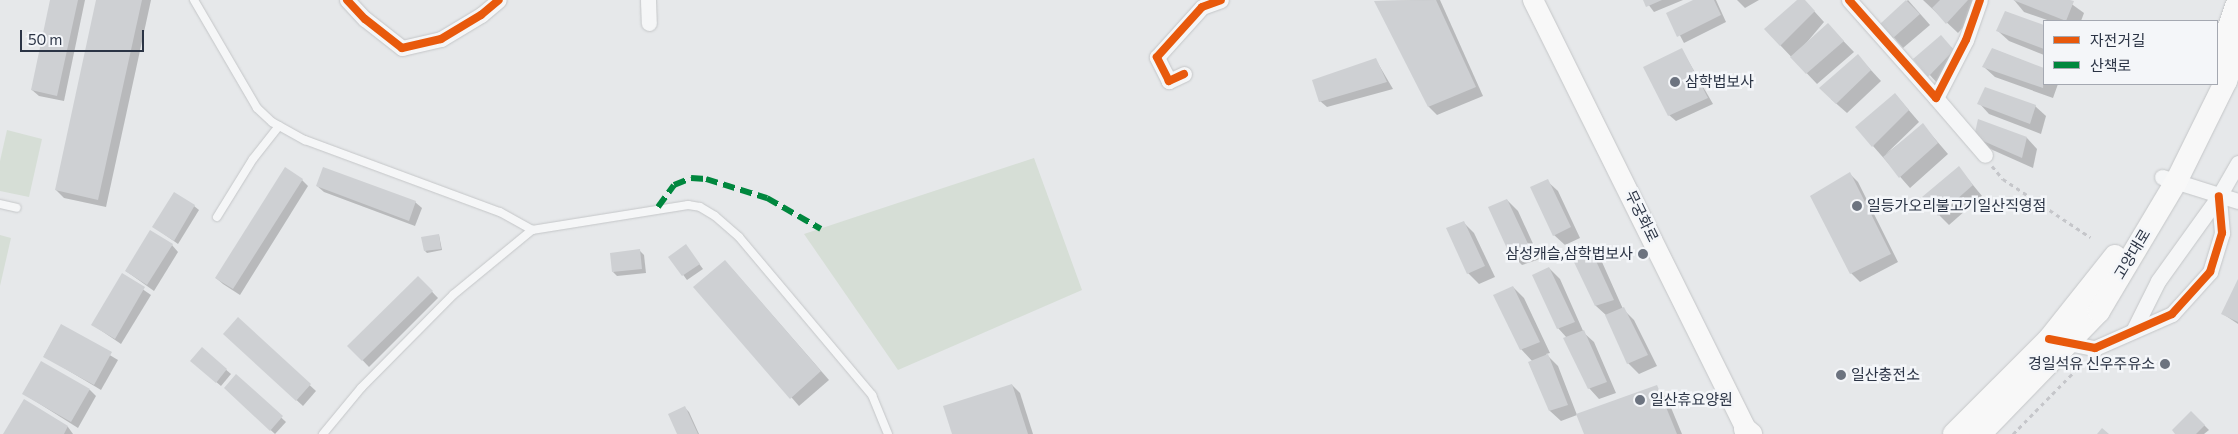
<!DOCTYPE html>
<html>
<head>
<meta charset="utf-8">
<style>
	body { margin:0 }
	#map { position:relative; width:2238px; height:434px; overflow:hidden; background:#e6e8ea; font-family:Commissioner,"Noto Sans KR",sans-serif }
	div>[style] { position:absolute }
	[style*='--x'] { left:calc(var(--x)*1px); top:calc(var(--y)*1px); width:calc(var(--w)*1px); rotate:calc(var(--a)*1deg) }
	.green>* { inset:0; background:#d6ded6 }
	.shadow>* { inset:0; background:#0003 }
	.building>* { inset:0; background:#ced0d3 }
	.path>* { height:3px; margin-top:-1.5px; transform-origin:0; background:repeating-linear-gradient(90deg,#c5c6ca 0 4px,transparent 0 8px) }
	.roads { filter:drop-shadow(0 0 1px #c4c6c8) drop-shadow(0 0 1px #c4c6c8) }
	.service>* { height:8px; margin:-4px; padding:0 4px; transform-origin:4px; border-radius:4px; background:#f5f6f7 }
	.minor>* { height:15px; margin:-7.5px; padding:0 7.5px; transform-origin:7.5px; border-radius:7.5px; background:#f5f6f7 }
	.secondary>* { height:20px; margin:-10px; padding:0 10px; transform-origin:10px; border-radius:10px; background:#f8f8f8 }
	.primary>* { height:22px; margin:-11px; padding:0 11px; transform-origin:11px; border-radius:11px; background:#f8f8f8 }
	.quiet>* { height:6px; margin-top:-3px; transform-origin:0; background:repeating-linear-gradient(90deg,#00873e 0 12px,transparent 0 18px) }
	.cycleway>* { height:8px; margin:-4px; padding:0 4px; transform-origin:4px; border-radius:4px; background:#e8590c }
	.dots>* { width:14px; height:14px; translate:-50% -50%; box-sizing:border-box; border:2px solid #f4f6f9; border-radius:50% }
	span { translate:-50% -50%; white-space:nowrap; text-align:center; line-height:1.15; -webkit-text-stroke:5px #f4f6f9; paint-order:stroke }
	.poi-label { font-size:15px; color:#2b3445 }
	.left { translate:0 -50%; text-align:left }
	.right { translate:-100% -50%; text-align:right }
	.street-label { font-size:15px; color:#2b3445 }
	.legend { position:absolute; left:2043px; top:20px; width:175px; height:65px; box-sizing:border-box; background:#f4f6f9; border:1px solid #a4a8b1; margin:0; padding:6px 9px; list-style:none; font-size:15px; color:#2b3445 }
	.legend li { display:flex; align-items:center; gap:10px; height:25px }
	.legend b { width:25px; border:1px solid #a4a8b1 }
	.scale { position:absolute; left:20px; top:30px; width:124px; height:22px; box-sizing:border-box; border:2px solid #2b3445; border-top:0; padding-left:6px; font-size:15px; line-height:18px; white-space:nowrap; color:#2b3445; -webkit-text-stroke:4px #f4f6f9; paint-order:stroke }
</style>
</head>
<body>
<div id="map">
	<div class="green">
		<i style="clip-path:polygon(7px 130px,42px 139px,29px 197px,0 191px,0 161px)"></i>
		<i style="clip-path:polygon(1034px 158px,1082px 290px,898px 370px,804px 234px)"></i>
		<i style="clip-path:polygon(0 235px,11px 238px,0 286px)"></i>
	</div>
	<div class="shadow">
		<i style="clip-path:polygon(51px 0,85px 0,64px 101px,39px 96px,32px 90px)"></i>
		<i style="clip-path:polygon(97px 0,151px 0,106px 207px,64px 198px,56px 190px)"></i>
		<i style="clip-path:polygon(1440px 0,1483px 96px,1437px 115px,1429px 107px,1376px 1px)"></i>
		<i style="clip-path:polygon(1645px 0,1683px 0,1654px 12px)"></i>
		<i style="clip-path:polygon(1696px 0,1716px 0,1726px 22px,1684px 43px,1668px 13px)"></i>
		<i style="clip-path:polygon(1737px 0,1759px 0,1745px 8px)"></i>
		<i style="clip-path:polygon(1799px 0,1804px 0,1824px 22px,1802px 48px,1828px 25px,1854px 52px,1817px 84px,1780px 45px)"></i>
		<i style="clip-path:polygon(1908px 0,1930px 25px,1903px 48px,1882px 24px)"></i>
		<i style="clip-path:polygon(1923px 0,1982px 0,1984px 4px,1958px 33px)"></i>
		<i style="clip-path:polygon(2014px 0,2066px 0,2084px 13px,2081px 21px,2050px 21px,2024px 12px)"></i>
		<i style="clip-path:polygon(2006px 12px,2044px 27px,2044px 55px,2009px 41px,1998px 31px)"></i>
		<i style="clip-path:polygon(1951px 47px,1964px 61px,1940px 86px,1915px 59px)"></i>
		<i style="clip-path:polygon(1993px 49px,2044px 69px,2044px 84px,2058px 84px,2053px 98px,1995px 77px,1984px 67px)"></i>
		<i style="clip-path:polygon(1682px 50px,1713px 104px,1676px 121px,1669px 115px)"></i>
		<i style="clip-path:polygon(1858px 56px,1881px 81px,1847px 113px,1831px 99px)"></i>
		<i style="clip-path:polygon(1376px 60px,1393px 89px,1327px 107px,1320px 101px)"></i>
		<i style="clip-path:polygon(1895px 94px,1919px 122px,1886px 154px,1923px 125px,1948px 154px,1910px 188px,1873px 146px)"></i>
		<i style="clip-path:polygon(1979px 103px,2035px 106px,2046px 116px,2041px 134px,1989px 114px)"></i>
		<i style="clip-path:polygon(1975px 136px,2027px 138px,2037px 149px,2033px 168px,1986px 147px)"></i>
		<i style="clip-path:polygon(1959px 168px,1982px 196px,1949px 225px,1939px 215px)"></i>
		<i style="clip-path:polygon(1850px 174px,1858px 182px,1898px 262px,1860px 282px,1851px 273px,1811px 196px)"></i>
		<i style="clip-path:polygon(302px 180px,308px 186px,240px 295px,223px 284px,216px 278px)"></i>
		<i style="clip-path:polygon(1547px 181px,1558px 191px,1580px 238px,1565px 245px,1554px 235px)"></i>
		<i style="clip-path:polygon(317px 186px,415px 202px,422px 208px,415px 226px,324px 192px)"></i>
		<i style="clip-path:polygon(1507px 200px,1518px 211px,1540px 259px,1522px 265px,1511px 254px)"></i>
		<i style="clip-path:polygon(194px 206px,199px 210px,178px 244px,154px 227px)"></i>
		<i style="clip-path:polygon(1464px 223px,1474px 233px,1495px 277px,1479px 284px,1468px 273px)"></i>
		<i style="clip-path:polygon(439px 235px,442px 250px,427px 253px,425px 251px)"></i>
		<i style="clip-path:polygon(172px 245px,178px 252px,154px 291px,126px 271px)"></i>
		<i style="clip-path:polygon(686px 246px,703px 269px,687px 280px,670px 257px)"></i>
		<i style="clip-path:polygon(639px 250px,644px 255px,646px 273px,617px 276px,613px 272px)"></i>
		<i style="clip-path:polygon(1591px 252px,1602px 262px,1623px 309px,1634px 320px,1657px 366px,1639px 374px,1628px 363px,1607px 316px,1596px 306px,1574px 258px)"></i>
		<i style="clip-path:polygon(1549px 268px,1560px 279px,1584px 333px,1594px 342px,1616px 393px,1599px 399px,1589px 388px,1567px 338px,1558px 328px)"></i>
		<i style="clip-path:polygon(733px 270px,829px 380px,799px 406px,695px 287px)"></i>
		<i style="clip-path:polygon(122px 275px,151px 295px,121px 344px,93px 325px)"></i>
		<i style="clip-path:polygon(418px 277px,438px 298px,369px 367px,349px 346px)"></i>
		<i style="clip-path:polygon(2238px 282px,2238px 324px,2223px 314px)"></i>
		<i style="clip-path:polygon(1513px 287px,1524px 298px,1550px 353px,1546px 354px,1558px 366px,1577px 415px,1561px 421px,1550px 411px,1529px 363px,1533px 362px,1521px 349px)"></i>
		<i style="clip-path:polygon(238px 319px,316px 391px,303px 406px,231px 340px)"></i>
		<i style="clip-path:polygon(61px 326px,118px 360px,101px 390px,44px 356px)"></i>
		<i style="clip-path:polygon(202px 349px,231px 374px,221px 386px,196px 365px)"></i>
		<i style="clip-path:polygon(236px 376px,286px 422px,275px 434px,225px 388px)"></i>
		<i style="clip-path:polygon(1012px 385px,1020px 393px,1033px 434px,953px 434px)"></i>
		<i style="clip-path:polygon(1656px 387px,1667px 398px,1682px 434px,1585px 434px)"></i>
		<i style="clip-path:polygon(90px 390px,96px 396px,78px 428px,24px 394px)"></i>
		<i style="clip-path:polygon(24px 401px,68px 427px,73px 434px,5px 434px)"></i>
		<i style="clip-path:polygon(685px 408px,689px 412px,699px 434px,678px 434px)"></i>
		<i style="clip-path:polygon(2191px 412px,2209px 430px,2204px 434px,2177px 434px)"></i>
	</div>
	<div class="building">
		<i style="clip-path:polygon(50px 0,78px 0,57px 96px,31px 90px)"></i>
		<i style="clip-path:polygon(96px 0,142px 0,98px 200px,55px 190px)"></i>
		<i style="clip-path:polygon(1436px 0,1476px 87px,1428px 107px,1374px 1px)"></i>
		<i style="clip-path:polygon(1643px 0,1662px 0,1646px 7px)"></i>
		<i style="clip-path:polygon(1693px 0,1714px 0,1721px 15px,1677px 37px,1666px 13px)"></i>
		<i style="clip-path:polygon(1797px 0,1805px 0,1815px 11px,1780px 46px,1764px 29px)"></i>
		<i style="clip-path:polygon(1906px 0,1920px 14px,1892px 39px,1880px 24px)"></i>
		<i style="clip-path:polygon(1940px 0,1968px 0,1946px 24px,1932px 8px)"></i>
		<i style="clip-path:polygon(2013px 0,2070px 0,2074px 1px,2066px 21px)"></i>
		<i style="clip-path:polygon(2005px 11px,2044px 25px,2044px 49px,1996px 31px)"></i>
		<i style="clip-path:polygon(1828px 23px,1844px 41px,1806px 74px,1790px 57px)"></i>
		<i style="clip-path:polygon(1941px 35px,1954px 50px,1928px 77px,1913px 59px)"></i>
		<i style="clip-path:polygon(1682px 48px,1708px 98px,1668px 116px,1643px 67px)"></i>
		<i style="clip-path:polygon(1992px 48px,2044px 68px,2043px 88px,1982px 67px)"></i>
		<i style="clip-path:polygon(1858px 54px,1871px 70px,1836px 104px,1819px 88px)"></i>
		<i style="clip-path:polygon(1376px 58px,1387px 82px,1319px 102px,1312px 80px)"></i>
		<i style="clip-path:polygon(1985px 87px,2036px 105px,2030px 124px,1977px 104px)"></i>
		<i style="clip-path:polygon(1895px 93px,1909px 110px,1872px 147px,1855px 127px)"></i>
		<i style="clip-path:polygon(1978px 119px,2027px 137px,2022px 158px,1974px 137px)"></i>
		<i style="clip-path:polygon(1923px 123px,1938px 143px,1899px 178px,1883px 157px)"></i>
		<i style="clip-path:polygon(1959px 166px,1973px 185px,1938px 216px,1922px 197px)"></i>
		<i style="clip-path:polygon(285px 167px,303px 179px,233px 289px,215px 278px)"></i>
		<i style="clip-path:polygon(323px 167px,416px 201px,409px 221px,316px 186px)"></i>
		<i style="clip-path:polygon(1850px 172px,1891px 254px,1850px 274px,1810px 196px)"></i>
		<i style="clip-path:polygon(1548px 179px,1571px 227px,1553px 236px,1530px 187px)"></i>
		<i style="clip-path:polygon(174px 192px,195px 205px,174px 241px,152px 227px)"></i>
		<i style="clip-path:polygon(1507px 199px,1530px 248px,1510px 255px,1488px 207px)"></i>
		<i style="clip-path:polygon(1464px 221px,1485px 266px,1467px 274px,1446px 228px)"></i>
		<i style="clip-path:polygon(150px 230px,173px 244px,147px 285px,125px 271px)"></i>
		<i style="clip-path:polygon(439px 234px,441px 249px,424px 251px,421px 237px)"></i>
		<i style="clip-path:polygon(686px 244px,700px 264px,682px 276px,668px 257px)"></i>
		<i style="clip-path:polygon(640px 249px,642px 269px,612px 272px,610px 253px)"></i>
		<i style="clip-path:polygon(1591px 250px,1614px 300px,1595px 306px,1572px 258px)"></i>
		<i style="clip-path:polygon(725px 260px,821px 371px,790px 399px,693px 287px)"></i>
		<i style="clip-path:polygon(1549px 267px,1575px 322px,1557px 329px,1532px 275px)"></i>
		<i style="clip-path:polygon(122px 273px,145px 287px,115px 339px,91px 325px)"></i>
		<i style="clip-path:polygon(418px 276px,433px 291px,362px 361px,347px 346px)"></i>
		<i style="clip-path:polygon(2238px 279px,2238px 322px,2221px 314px)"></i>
		<i style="clip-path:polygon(1513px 286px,1540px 342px,1520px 350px,1493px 295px)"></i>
		<i style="clip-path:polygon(1624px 307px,1648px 355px,1627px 364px,1605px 315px)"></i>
		<i style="clip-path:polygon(238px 317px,311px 384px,296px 401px,223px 334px)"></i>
		<i style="clip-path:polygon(61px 324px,112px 352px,94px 385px,43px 357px)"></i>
		<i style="clip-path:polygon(1584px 330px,1607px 382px,1588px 389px,1563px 338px)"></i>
		<i style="clip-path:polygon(202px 347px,227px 369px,216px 383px,190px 361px)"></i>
		<i style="clip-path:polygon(1548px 354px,1568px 405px,1549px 411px,1528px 362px)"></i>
		<i style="clip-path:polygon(41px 361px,90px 389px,71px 422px,22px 394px)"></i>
		<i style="clip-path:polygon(236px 374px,283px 416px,270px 431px,224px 388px)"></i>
		<i style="clip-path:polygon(1012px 384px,1028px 434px,952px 434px,943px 406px)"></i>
		<i style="clip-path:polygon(1657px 385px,1677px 434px,1584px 434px,1576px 414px)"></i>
		<i style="clip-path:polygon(24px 399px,68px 426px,64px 434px,3px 434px)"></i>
		<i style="clip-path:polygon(685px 406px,698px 434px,677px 434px,668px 414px)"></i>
		<i style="clip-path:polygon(2191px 411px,2205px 425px,2196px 434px,2175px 434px,2172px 430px)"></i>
		<i style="clip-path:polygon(2102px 428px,2109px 434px,2097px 434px)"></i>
	</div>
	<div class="path">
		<i style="--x:1992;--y:166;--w:17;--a:50"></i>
		<i style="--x:2003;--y:179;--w:105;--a:33.7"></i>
		<i style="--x:2013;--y:434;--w:88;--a:-45.5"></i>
	</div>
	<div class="roads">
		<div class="service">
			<i style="--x:194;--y:0;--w:125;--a:59.7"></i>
			<i style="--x:257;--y:108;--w:21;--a:43"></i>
			<i style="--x:272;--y:122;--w:38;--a:29"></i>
			<i style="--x:305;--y:140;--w:208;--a:20.3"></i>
			<i style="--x:500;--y:212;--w:37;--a:29"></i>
			<i style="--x:0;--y:204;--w:17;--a:13"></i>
			<i style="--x:217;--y:217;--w:68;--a:-58.2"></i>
			<i style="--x:253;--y:159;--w:42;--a:-51.8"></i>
			<i style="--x:323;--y:434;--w:60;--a:-50.4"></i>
			<i style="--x:361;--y:388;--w:132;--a:-45.3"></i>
			<i style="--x:454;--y:294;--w:101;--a:-39.4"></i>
			<i style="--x:532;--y:230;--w:158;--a:-9.1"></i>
			<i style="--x:688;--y:205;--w:12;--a:9"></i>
			<i style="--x:700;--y:207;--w:17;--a:31"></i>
			<i style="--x:715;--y:216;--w:32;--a:41"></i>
			<i style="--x:739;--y:237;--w:207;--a:49.9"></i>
			<i style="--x:872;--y:395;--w:42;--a:67.7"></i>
		</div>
		<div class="minor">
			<i style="--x:347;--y:0;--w:26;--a:47"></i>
			<i style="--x:365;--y:19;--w:47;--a:38.1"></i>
			<i style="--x:402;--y:48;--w:40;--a:-13"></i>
			<i style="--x:441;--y:39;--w:47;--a:-31"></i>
			<i style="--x:481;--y:15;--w:23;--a:-40"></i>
			<i style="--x:648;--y:0;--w:23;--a:88"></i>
			<i style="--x:1849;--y:0;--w:131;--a:48.4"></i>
			<i style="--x:1936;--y:98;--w:65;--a:-62.7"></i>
			<i style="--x:1966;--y:40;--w:42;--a:-70.7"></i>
			<i style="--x:1184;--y:74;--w:17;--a:155"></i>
			<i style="--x:1169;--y:81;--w:27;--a:-117"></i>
			<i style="--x:1157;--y:57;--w:67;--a:-48"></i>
			<i style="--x:1202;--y:7;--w:20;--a:-20"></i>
			<i style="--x:1936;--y:98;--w:75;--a:49.3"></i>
			<i style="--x:2162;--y:177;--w:80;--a:17.5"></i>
			<i style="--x:2133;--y:331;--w:56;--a:-63.4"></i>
			<i style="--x:2158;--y:281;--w:105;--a:-54.3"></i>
			<i style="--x:2219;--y:196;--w:38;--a:-60"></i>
			<i style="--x:2063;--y:342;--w:33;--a:11"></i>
			<i style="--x:2095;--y:348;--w:84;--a:-23.8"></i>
			<i style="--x:2172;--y:314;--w:57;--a:-47.9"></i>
			<i style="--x:2210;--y:272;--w:41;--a:-72.9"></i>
			<i style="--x:2222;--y:233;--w:37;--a:-95"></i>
		</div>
		<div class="secondary">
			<i style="--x:1533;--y:0;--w:484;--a:63.6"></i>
		</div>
		<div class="primary">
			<i style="--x:2217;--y:61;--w:64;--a:-70.7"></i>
			<i style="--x:1745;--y:429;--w:8;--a:40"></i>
			<i style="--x:1954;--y:434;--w:134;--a:-45"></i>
			<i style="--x:2049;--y:339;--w:106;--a:-51.5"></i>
			<i style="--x:1980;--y:434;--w:171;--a:-45.9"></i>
			<i style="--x:2099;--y:311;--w:150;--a:-59.2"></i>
			<i style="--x:2176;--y:182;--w:113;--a:-63.7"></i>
			<i style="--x:2226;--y:81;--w:39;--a:-72"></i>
		</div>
	</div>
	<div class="quiet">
		<i style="--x:658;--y:207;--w:27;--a:-54"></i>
		<i style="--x:674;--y:185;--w:18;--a:-22"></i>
		<i style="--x:691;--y:178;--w:15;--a:4"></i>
		<i style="--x:706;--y:179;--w:64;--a:17.3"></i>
		<i style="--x:767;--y:198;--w:62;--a:29.9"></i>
	</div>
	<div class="cycleway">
		<i style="--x:347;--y:0;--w:26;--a:47"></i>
		<i style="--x:365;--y:19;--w:47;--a:38.1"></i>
		<i style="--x:402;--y:48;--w:40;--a:-13"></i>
		<i style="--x:441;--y:39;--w:47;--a:-31"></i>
		<i style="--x:481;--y:15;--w:23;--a:-40"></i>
		<i style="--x:1849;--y:0;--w:131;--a:48.4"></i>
		<i style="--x:1936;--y:98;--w:65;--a:-62.7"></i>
		<i style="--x:1966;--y:40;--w:42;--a:-70.7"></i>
		<i style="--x:1184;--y:74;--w:17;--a:155"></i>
		<i style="--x:1169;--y:81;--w:27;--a:-117"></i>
		<i style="--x:1157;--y:57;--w:67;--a:-48"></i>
		<i style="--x:1202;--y:7;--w:20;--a:-20"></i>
		<i style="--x:2049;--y:339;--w:47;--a:11.1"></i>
		<i style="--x:2095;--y:348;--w:84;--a:-23.8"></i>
		<i style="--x:2172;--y:314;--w:57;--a:-47.9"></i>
		<i style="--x:2210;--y:272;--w:41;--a:-72.9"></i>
		<i style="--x:2222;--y:233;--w:37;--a:-95"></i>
	</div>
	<div class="dots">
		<i style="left:1675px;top:82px;background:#6c737f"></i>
		<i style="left:1857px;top:206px;background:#6c737f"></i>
		<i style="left:1643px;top:254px;background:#6c737f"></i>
		<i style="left:2165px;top:364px;background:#6c737f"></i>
		<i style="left:1841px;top:375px;background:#6c737f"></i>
		<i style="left:1640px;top:400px;background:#6c737f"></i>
	</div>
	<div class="poi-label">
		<span class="left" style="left:1685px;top:82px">삼학법보사</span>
		<span class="left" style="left:1867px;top:206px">일등가오리불고기일산직영점</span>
		<span class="right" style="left:1633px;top:254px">삼성캐슬,삼학법보사</span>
		<span class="right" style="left:2155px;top:364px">경일석유 신우주유소</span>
		<span class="left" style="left:1851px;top:375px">일산충전소</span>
		<span class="left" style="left:1650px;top:400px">일산휴요양원</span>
	</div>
	<div class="street-label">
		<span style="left:1642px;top:216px;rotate:64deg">무궁화로</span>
		<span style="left:2132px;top:254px;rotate:-59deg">고양대로</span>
	</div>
	<ul class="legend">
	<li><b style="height:6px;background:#e8590c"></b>자전거길</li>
	<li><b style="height:6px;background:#00873e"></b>산책로</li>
	</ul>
	<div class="scale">50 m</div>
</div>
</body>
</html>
